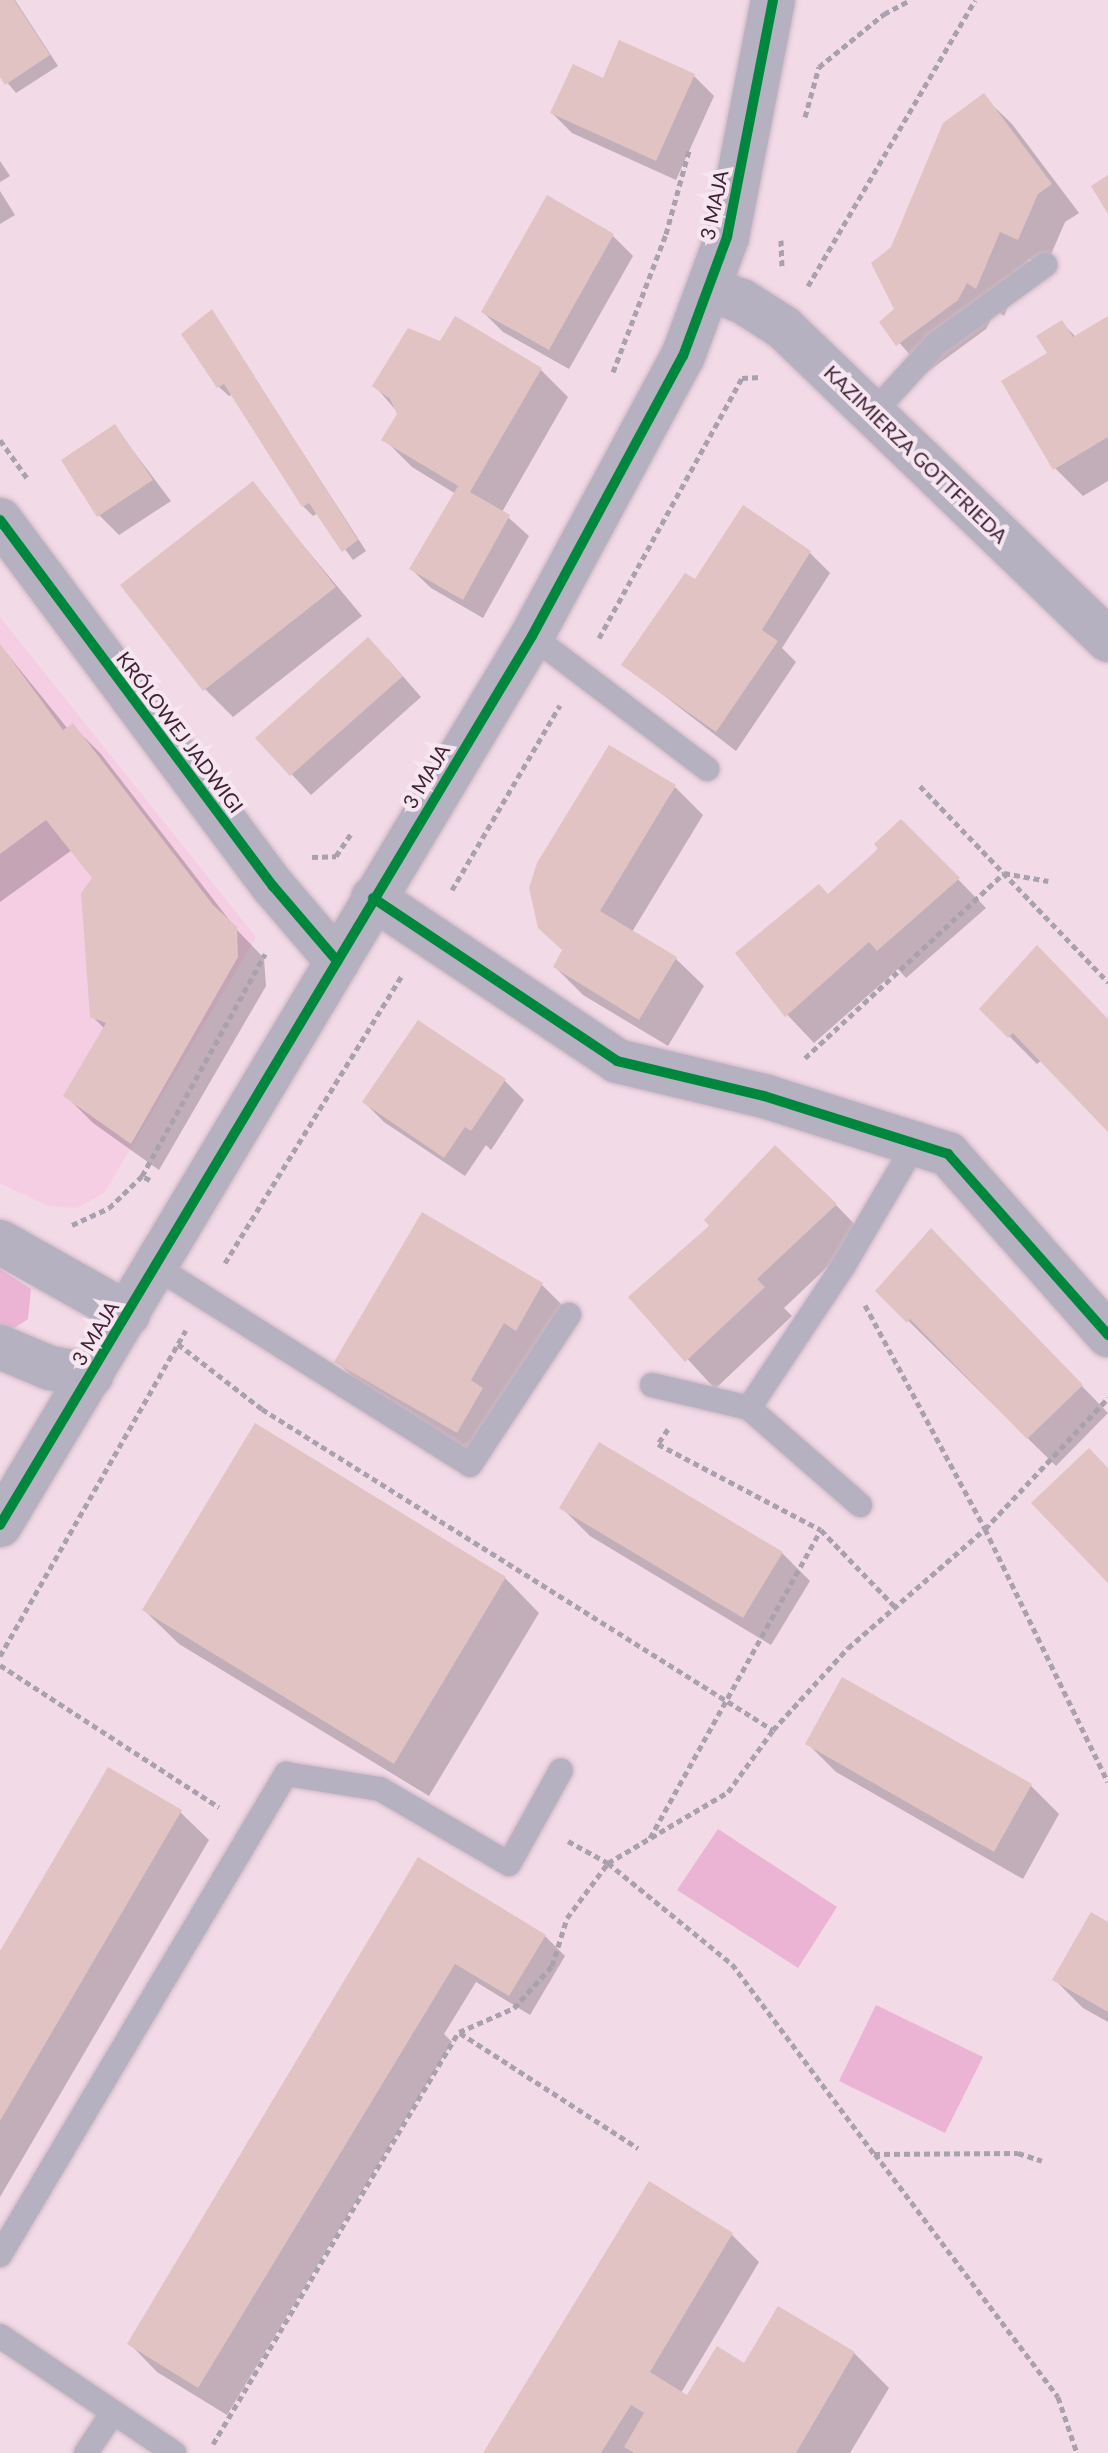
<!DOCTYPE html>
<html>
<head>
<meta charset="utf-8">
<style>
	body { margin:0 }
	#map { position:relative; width:1108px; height:2453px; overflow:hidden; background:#f2dae7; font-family:Lato,sans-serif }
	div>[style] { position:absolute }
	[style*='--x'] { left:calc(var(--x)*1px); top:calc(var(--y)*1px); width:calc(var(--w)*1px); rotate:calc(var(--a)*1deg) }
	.built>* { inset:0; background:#f5cee3 }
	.green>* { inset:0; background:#ecb4d4 }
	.shadow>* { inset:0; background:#0003 }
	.building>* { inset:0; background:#e0c3c2 }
	.path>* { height:5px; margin-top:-2.5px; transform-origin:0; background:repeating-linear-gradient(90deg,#a9a1ae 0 6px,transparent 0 10px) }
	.roads { filter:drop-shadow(0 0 2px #cdb7c3) drop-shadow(0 0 2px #cdb7c3) }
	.service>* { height:24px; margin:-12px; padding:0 12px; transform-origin:12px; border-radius:12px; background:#b5b1c1 }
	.minor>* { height:44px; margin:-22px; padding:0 22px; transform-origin:22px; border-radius:22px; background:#b5b1c1 }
	.tertiary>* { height:44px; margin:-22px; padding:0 22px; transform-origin:22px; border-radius:22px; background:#b5b1c1 }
	.cycleway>* { height:10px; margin:-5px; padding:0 5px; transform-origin:5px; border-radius:5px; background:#00873e }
	span { translate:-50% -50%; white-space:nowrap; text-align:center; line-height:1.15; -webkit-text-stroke:8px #f6e6ef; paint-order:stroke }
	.street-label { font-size:20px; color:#3f2234 }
</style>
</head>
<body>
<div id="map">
	<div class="built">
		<i style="clip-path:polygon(0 617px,256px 937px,104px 1193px,77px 1208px,48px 1206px,0 1183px)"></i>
	</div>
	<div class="green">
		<i style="clip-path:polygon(0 1269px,31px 1289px,28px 1319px,13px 1329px,0 1325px)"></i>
		<i style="clip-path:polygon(718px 1829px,837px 1907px,798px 1968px,677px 1890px)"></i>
		<i style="clip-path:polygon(876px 2005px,983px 2057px,945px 2133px,839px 2081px)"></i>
	</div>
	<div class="shadow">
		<i style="clip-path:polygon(0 0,15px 0,58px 66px,16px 93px,0 74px)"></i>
		<i style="clip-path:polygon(694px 76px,714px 96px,676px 180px,572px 133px,552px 113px,604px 80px)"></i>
		<i style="clip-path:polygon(983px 96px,1012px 124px,1079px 213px,1065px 222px,1046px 266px,1029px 259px,1004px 316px,996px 310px,986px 329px,926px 373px,881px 322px,896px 310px,893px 248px)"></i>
		<i style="clip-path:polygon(0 161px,10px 176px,0 182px)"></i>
		<i style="clip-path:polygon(0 191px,15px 215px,0 224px)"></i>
		<i style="clip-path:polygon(548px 198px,613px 236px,633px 256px,569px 369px,503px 332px,483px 312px)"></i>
		<i style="clip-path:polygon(212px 312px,366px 551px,353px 560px,318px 513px,313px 516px,303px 506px,233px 394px,229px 396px,219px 387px)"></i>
		<i style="clip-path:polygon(1108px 318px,1108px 481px,1083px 496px,1055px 468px,1050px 354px,1062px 323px,1076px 337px)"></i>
		<i style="clip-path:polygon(441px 344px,540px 369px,568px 397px,502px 512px,529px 536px,483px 618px,431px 588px,411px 569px,456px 494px,412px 467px,384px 439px,399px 414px,375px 386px)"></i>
		<i style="clip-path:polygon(115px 427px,171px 501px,119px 535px,99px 515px)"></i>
		<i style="clip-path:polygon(252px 484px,362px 616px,233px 717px,205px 689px)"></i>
		<i style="clip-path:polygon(743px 508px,810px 553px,830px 573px,782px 648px,796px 662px,736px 751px,623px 664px,696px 581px)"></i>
		<i style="clip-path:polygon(0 645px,68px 729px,73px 726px,101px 754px,237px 930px,264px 958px,266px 986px,159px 1170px,93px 1123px,65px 1095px,105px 1029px,92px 1016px,95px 878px,72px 850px,0 902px)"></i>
		<i style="clip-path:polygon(388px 659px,421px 697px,311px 795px,258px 738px)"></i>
		<i style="clip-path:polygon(675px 787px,703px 815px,632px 932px,675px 958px,704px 986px,668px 1046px,583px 995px,555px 967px)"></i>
		<i style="clip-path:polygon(901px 821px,986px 908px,906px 978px,898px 969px,814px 1043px,762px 988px)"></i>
		<i style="clip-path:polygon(982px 1009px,1108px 1021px,1108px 1129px,1042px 1060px,1037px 1064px)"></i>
		<i style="clip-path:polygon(504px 1080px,524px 1100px,491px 1150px,486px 1145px,465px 1176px,384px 1122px,364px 1102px)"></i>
		<i style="clip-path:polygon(836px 1205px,863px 1233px,784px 1308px,792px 1316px,715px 1389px,631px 1297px)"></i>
		<i style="clip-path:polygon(423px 1215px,542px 1285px,570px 1313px,485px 1460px,365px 1390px,337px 1361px)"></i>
		<i style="clip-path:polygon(959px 1259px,1108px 1413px,1056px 1466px,878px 1291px)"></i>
		<i style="clip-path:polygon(562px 1508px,782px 1553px,810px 1581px,771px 1645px,590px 1536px)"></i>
		<i style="clip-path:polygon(505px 1578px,539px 1613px,429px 1796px,179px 1644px,144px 1610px)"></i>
		<i style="clip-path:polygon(808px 1744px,1031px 1786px,1059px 1814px,1023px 1879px,836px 1772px)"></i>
		<i style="clip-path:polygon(180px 1812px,209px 1840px,0 2197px,0 1955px)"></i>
		<i style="clip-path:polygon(1108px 1924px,1108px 2022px,1083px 2008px,1055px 1980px)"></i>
		<i style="clip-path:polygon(545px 1936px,565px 1956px,530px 2015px,476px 1982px,444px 2034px,452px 2042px,227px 2415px,157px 2372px,129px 2343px,354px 1969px)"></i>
		<i style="clip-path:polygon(731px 2234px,759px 2262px,681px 2393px,688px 2398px,745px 2366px,778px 2309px,854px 2353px,889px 2388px,850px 2453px,486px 2453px)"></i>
	</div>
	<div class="building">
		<i style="clip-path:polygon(0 0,14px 0,50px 55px,5px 85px,0 77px)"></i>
		<i style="clip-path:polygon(619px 40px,695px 74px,656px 161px,550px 113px,573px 64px,603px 78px)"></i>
		<i style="clip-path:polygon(984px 93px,1052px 184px,1038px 194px,1018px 240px,1000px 232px,976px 289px,967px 283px,958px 300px,896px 346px,879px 322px,894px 309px,871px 263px,891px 247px,943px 123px)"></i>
		<i style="clip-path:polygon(1108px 175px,1108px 214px,1091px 186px)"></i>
		<i style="clip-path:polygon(547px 195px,614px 234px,549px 350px,481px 312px)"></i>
		<i style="clip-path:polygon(212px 309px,358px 540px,342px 552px,309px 503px,302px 507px,224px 384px,217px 388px,181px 334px)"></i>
		<i style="clip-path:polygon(455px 316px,542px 368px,470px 492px,510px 515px,463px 600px,409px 569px,458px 486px,381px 440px,397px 414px,390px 399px,372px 386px,408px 328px,440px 341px)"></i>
		<i style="clip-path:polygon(1108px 316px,1108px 437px,1053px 470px,1001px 381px,1047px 353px,1036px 336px,1062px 320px,1073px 337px)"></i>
		<i style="clip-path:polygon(115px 424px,153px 480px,97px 517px,61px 460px)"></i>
		<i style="clip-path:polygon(253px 481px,336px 587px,203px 691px,120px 585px)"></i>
		<i style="clip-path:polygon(743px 505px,811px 551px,762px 630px,778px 641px,716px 732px,621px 665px,685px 573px,695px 579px)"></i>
		<i style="clip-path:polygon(368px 637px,403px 676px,290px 776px,255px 738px)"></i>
		<i style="clip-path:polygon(0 644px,63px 730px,73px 723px,213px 905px,237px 927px,238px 957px,131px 1144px,63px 1096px,106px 1023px,90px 1017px,81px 893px,92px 878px,46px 820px,0 854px)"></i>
		<i style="clip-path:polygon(609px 745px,676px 785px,600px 911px,677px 957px,639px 1020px,553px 967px,562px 950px,538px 928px,529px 888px,537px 863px)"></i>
		<i style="clip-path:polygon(901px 819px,960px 878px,877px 951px,869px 942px,785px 1017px,735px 953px,819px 884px,828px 894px,878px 849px,874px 844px)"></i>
		<i style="clip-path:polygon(1037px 945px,1108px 1019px,1108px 1132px,1013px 1033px,1008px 1038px,979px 1009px)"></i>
		<i style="clip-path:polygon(418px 1020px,506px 1079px,471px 1131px,465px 1127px,444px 1158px,362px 1102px)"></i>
		<i style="clip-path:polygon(775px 1145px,837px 1204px,757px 1279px,765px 1287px,685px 1362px,628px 1297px,709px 1226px,704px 1220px)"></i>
		<i style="clip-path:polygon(422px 1212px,543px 1283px,516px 1331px,504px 1323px,471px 1380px,483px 1388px,457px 1433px,334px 1362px)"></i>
		<i style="clip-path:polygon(931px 1228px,1083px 1385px,1027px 1439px,910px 1319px,907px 1323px,875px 1291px)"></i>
		<i style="clip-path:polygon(255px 1423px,506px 1577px,394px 1764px,142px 1610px)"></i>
		<i style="clip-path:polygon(599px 1442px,783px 1552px,743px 1618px,559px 1508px)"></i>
		<i style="clip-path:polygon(1089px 1448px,1108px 1468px,1108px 1583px,1031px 1503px)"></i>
		<i style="clip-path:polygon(842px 1677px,1032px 1784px,994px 1852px,805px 1744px)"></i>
		<i style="clip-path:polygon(108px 1767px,182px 1810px,0 2121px,0 1951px)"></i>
		<i style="clip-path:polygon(418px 1857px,546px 1935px,509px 1996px,455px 1964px,198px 2388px,127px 2344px)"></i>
		<i style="clip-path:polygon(1091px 1912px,1108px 1922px,1108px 2012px,1052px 1980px)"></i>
		<i style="clip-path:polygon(649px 2181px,733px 2233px,650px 2372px,687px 2395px,717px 2346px,744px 2363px,778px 2306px,855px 2352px,796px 2453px,634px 2453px,624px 2447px,644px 2413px,631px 2405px,601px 2453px,483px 2453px)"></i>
	</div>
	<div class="path">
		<i style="--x:805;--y:117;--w:52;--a:-74.4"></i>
		<i style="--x:819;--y:67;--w:84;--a:-39.2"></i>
		<i style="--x:884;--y:14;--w:30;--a:-28"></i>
		<i style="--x:781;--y:240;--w:26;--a:88"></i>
		<i style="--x:808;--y:286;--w:331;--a:-59.7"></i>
		<i style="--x:613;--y:372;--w:148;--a:-69"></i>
		<i style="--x:666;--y:234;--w:90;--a:-74.6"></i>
		<i style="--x:0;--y:440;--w:47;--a:54.6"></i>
		<i style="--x:599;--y:638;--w:297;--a:-61.2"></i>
		<i style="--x:742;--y:378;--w:18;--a:-3"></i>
		<i style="--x:920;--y:786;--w:272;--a:46.2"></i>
		<i style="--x:312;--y:857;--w:24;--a:-2"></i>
		<i style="--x:336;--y:856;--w:29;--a:-56"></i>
		<i style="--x:452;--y:890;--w:214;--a:-59.7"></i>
		<i style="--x:805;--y:1058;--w:272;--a:-42.9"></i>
		<i style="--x:1004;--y:873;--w:45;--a:10.3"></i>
		<i style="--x:150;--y:1180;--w:9;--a:-153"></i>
		<i style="--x:142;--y:1176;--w:254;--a:-61"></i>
		<i style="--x:72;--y:1225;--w:41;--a:-24.7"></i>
		<i style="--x:109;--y:1208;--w:46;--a:-44.1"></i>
		<i style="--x:225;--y:1263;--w:338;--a:-58.4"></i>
		<i style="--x:865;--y:1305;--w:254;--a:61.8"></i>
		<i style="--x:985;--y:1529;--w:281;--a:64.1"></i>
		<i style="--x:178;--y:1344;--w:106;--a:37.7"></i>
		<i style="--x:262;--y:1409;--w:603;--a:32.14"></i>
		<i style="--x:668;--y:1429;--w:18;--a:124"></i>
		<i style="--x:658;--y:1444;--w:184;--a:27.8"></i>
		<i style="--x:821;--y:1530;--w:107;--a:46.1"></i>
		<i style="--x:0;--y:1656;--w:375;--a:-60.3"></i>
		<i style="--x:0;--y:1665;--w:261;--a:33"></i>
		<i style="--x:650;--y:1838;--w:352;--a:-61"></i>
		<i style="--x:568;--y:1841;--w:46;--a:28.8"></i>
		<i style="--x:608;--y:1863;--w:160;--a:39.2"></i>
		<i style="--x:732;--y:1964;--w:237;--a:53.2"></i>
		<i style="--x:874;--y:2154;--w:144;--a:-0.4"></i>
		<i style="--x:1018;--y:2153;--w:25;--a:18"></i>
		<i style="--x:460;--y:2033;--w:212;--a:32.9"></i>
		<i style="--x:875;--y:2154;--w:304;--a:53"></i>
		<i style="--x:1058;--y:2397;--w:59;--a:71.3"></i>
		<i style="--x:213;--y:2444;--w:480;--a:-59.2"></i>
		<i style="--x:459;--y:2032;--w:60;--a:-23.6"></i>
		<i style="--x:514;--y:2008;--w:57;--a:-47.9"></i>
		<i style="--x:552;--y:1966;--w:50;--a:-72.6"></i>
		<i style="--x:567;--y:1918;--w:69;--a:-53.3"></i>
		<i style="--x:608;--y:1863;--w:139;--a:-30.6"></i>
		<i style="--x:728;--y:1792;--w:77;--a:-54"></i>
		<i style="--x:773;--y:1730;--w:111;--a:-47.6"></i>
		<i style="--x:848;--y:1648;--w:181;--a:-41"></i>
		<i style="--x:985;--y:1529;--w:180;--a:-46.8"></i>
	</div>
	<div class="roads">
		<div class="service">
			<i style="--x:874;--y:412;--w:92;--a:-47.6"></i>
			<i style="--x:936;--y:344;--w:135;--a:-35.9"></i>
			<i style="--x:532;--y:636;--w:220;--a:37.2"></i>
			<i style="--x:156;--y:1267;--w:371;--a:32.2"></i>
			<i style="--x:470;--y:1465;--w:180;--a:-56.6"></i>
			<i style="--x:652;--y:1385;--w:100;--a:13.3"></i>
			<i style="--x:860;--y:1505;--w:147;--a:-138.9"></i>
			<i style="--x:749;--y:1408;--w:172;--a:-56.4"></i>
			<i style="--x:844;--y:1265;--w:140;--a:-59.6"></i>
			<i style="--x:0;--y:2255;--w:560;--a:-59.26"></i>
			<i style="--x:286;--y:1774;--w:95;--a:9.1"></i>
			<i style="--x:380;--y:1789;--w:149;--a:30.2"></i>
			<i style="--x:509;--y:1864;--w:107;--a:-61"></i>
			<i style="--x:0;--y:2336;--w:210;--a:33.9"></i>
			<i style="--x:86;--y:2453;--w:49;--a:-56.6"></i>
		</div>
		<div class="minor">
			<i style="--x:710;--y:289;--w:34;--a:21"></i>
			<i style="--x:742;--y:301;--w:50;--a:32.7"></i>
			<i style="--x:784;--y:328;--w:450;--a:43.9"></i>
			<i style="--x:0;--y:520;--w:457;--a:53.3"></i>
			<i style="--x:273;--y:886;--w:99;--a:49.5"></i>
			<i style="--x:373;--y:898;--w:293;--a:33.7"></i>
			<i style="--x:617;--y:1061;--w:151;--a:13.4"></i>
			<i style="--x:764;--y:1096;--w:193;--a:17.5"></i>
			<i style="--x:948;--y:1154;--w:242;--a:48.5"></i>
			<i style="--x:0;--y:1242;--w:147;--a:29.4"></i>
			<i style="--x:0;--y:1347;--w:54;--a:22.8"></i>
			<i style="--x:50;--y:1368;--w:42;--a:9.7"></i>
		</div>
		<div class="tertiary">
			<i style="--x:0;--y:1525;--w:1036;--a:-59.1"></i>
			<i style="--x:532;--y:636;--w:318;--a:-61.7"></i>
			<i style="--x:683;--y:356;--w:127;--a:-69.7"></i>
			<i style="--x:727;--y:237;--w:241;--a:-79"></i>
		</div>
	</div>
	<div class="cycleway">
		<i style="--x:0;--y:520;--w:457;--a:53.3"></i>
		<i style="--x:273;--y:886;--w:99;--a:49.5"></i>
		<i style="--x:373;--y:898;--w:293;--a:33.7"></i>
		<i style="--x:617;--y:1061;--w:151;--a:13.4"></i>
		<i style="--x:764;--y:1096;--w:193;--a:17.5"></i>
		<i style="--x:948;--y:1154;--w:242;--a:48.5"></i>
		<i style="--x:0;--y:1525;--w:1036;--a:-59.1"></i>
		<i style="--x:532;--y:636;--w:318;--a:-61.7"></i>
		<i style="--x:683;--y:356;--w:127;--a:-69.7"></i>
		<i style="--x:727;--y:237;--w:241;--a:-79"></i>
	</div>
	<div class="street-label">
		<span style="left:714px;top:205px;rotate:-78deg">3 MAJA</span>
		<span style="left:916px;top:454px;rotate:44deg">KAZIMIERZA GOTTFRIEDA</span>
		<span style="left:180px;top:732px;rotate:53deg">KRÓLOWEJ JADWIGI</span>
		<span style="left:426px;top:776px;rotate:-59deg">3 MAJA</span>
		<span style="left:95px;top:1333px;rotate:-59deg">3 MAJA</span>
	</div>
</div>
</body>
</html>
